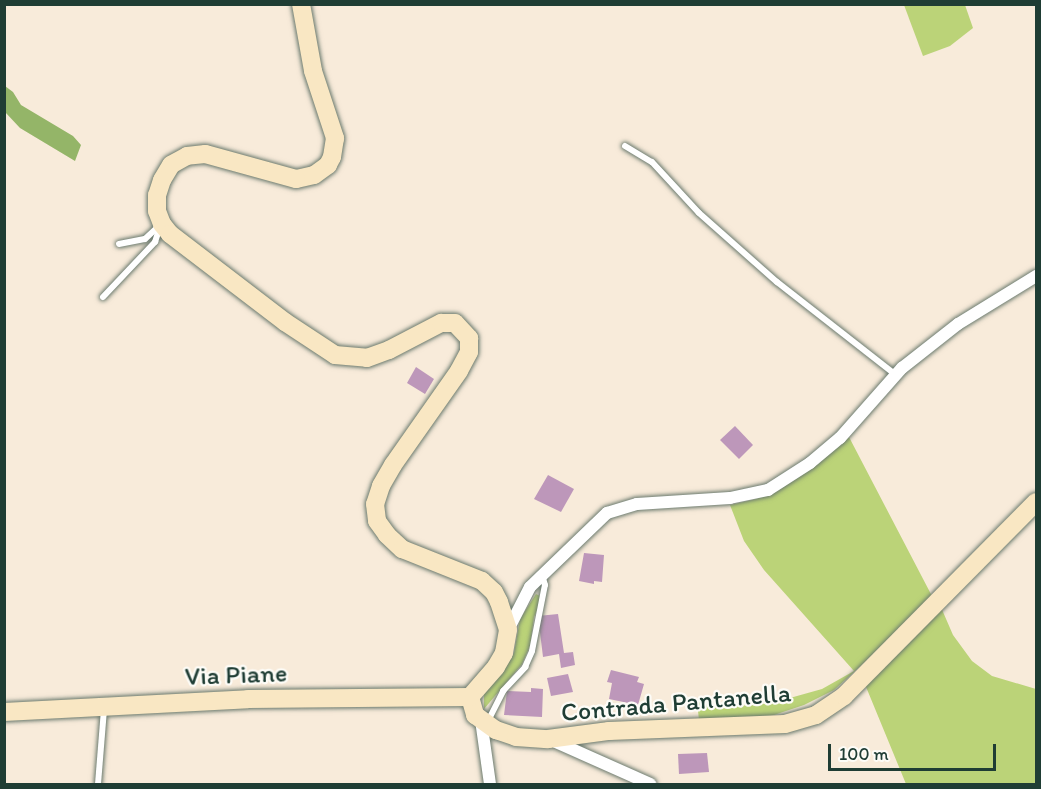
<!DOCTYPE html>
<html>
<head>
<meta charset="utf-8">
<style>
	body { margin:0 }
	#map { position:relative; width:1041px; height:789px; overflow:hidden; background:#f8ebda; font-family:Itim,sans-serif }
	div>[style] { position:absolute }
	[style*='--x'] { left:calc(var(--x)*1px); top:calc(var(--y)*1px); width:calc(var(--w)*1px); rotate:calc(var(--a)*1deg) }
	.green>* { inset:0; background:#bbd378 }
	.forest>* { inset:0; background:#94b568 }
	.building>* { inset:0; background:#bd97ba }
	.roads { filter:drop-shadow(0 0 2px #6b7a6e) drop-shadow(0 0 2px #6b7a6e) }
	.lane>* { height:6px; margin:-3px; padding:0 3px; transform-origin:3px; border-radius:3px; background:#fff }
	.street>* { height:12px; margin:-6px; padding:0 6px; transform-origin:6px; border-radius:6px; background:#fff }
	.secondary>* { height:18px; margin:-9px; padding:0 9px; transform-origin:9px; border-radius:9px; background:#f9e7c3 }
	span { translate:-50% -50%; white-space:nowrap; text-align:center; line-height:1.15; -webkit-text-stroke:4.5px #fdfcf7; paint-order:stroke }
	.street-label { font-size:26px; color:#1f3d34 }
	.frame { position:absolute; inset:0; border:6px solid #1f3d34; pointer-events:none }
	.scale { position:absolute; left:828px; top:744px; width:168px; height:27px; box-sizing:border-box; border:3px solid #1f3d34; border-top:0; padding-left:8px; font-size:18px; line-height:21px; white-space:nowrap; color:#1f3d34; -webkit-text-stroke:4px #fdfcf7; paint-order:stroke }
</style>
</head>
<body>
<div id="map">
	<div class="green">
		<i style="clip-path:polygon(904px 5px,965px 5px,973px 28px,950px 46px,923px 56px)"></i>
		<i style="clip-path:polygon(849px 437px,933px 598px,855px 671px,834px 690px,804px 705px,771px 716px,699px 720px,697px 702px,727px 707px,772px 703px,822px 689px,854px 671px,764px 570px,744px 541px,730px 505px,756px 499px,785px 486px)"></i>
		<i style="clip-path:polygon(536px 594px,540px 596px,540px 604px,534px 617px,530px 646px,522px 664px,484px 709px,484px 691px,506px 667px,514px 653px,520px 619px)"></i>
		<i style="clip-path:polygon(940px 605px,953px 635px,972px 661px,992px 676px,1036px 689px,1036px 784px,906px 784px,864px 682px)"></i>
	</div>
	<div class="forest">
		<i style="clip-path:polygon(5px 86px,13px 92px,21px 105px,73px 136px,81px 145px,75px 161px,20px 128px,5px 112px)"></i>
	</div>
	<div class="building">
		<i style="clip-path:polygon(416px 367px,434px 379px,425px 394px,407px 383px)"></i>
		<i style="clip-path:polygon(735px 426px,753px 445px,739px 459px,720px 440px)"></i>
		<i style="clip-path:polygon(548px 475px,574px 489px,561px 512px,534px 499px)"></i>
		<i style="clip-path:polygon(584px 553px,604px 555px,602px 582px,594px 581px,594px 584px,579px 581px)"></i>
		<i style="clip-path:polygon(558px 614px,564px 653px,573px 652px,575px 665px,561px 668px,559px 654px,543px 657px,538px 616px)"></i>
		<i style="clip-path:polygon(611px 670px,639px 677px,637px 682px,644px 684px,638px 705px,609px 699px,612px 683px,607px 682px)"></i>
		<i style="clip-path:polygon(568px 674px,573px 692px,551px 696px,547px 678px)"></i>
		<i style="clip-path:polygon(531px 688px,543px 689px,542px 717px,504px 715px,507px 691px,531px 692px)"></i>
		<i style="clip-path:polygon(707px 753px,709px 772px,679px 774px,678px 754px)"></i>
	</div>
	<div class="roads">
		<div class="lane">
			<i style="--x:625;--y:146;--w:31;--a:31"></i>
			<i style="--x:652;--y:162;--w:69;--a:47.3"></i>
			<i style="--x:699;--y:213;--w:104;--a:41.5"></i>
			<i style="--x:777;--y:282;--w:151;--a:38"></i>
			<i style="--x:119;--y:244;--w:26;--a:-11"></i>
			<i style="--x:145;--y:239;--w:21;--a:-43"></i>
			<i style="--x:103;--y:297;--w:76;--a:-46.6"></i>
			<i style="--x:155;--y:242;--w:16;--a:-72"></i>
			<i style="--x:488;--y:721;--w:34;--a:-63"></i>
			<i style="--x:503;--y:691;--w:33;--a:-47"></i>
			<i style="--x:525;--y:667;--w:17;--a:-66"></i>
			<i style="--x:532;--y:651;--w:67;--a:-78.9"></i>
			<i style="--x:545;--y:585;--w:10;--a:-107"></i>
			<i style="--x:98;--y:784;--w:75;--a:-85.4"></i>
		</div>
		<div class="street">
			<i style="--x:508;--y:630;--w:48;--a:-62.9"></i>
			<i style="--x:530;--y:587;--w:107;--a:-43.9"></i>
			<i style="--x:607;--y:513;--w:31;--a:-17"></i>
			<i style="--x:637;--y:504;--w:93;--a:-3.7"></i>
			<i style="--x:730;--y:498;--w:39;--a:-12"></i>
			<i style="--x:768;--y:490;--w:50;--a:-32.7"></i>
			<i style="--x:810;--y:463;--w:39;--a:-40"></i>
			<i style="--x:840;--y:438;--w:94;--a:-48.5"></i>
			<i style="--x:902;--y:368;--w:71;--a:-38.2"></i>
			<i style="--x:958;--y:324;--w:92;--a:-31.6"></i>
			<i style="--x:481;--y:720;--w:65;--a:82"></i>
			<i style="--x:549;--y:739;--w:111;--a:24"></i>
		</div>
		<div class="secondary">
			<i style="--x:301;--y:4;--w:68;--a:79.8"></i>
			<i style="--x:313;--y:71;--w:71;--a:71.8"></i>
			<i style="--x:335;--y:138;--w:19;--a:99"></i>
			<i style="--x:332;--y:157;--w:9;--a:117"></i>
			<i style="--x:328;--y:165;--w:17;--a:144"></i>
			<i style="--x:314;--y:175;--w:18;--a:167"></i>
			<i style="--x:296;--y:179;--w:94;--a:-164.6"></i>
			<i style="--x:205;--y:154;--w:18;--a:174"></i>
			<i style="--x:187;--y:156;--w:18;--a:151"></i>
			<i style="--x:171;--y:165;--w:17;--a:121"></i>
			<i style="--x:162;--y:180;--w:16;--a:108"></i>
			<i style="--x:157;--y:195;--w:16;--a:90"></i>
			<i style="--x:157;--y:211;--w:14;--a:69"></i>
			<i style="--x:162;--y:224;--w:13;--a:51"></i>
			<i style="--x:170;--y:234;--w:145;--a:37.4"></i>
			<i style="--x:285;--y:322;--w:60;--a:33.4"></i>
			<i style="--x:335;--y:355;--w:32;--a:5"></i>
			<i style="--x:367;--y:358;--w:23;--a:-20"></i>
			<i style="--x:389;--y:350;--w:59;--a:-27.4"></i>
			<i style="--x:441;--y:323;--w:14;--a:0"></i>
			<i style="--x:455;--y:323;--w:21;--a:47"></i>
			<i style="--x:469;--y:338;--w:14;--a:90"></i>
			<i style="--x:469;--y:352;--w:21;--a:118"></i>
			<i style="--x:459;--y:371;--w:115;--a:125.1"></i>
			<i style="--x:393;--y:465;--w:24;--a:120"></i>
			<i style="--x:381;--y:486;--w:19;--a:108"></i>
			<i style="--x:375;--y:504;--w:17;--a:83"></i>
			<i style="--x:377;--y:521;--w:17;--a:54"></i>
			<i style="--x:387;--y:535;--w:21;--a:43"></i>
			<i style="--x:402;--y:549;--w:86;--a:21.8"></i>
			<i style="--x:482;--y:581;--w:16;--a:43"></i>
			<i style="--x:494;--y:592;--w:11;--a:63"></i>
			<i style="--x:499;--y:602;--w:29;--a:72"></i>
			<i style="--x:508;--y:630;--w:23;--a:100"></i>
			<i style="--x:504;--y:653;--w:16;--a:120"></i>
			<i style="--x:496;--y:667;--w:40;--a:131"></i>
			<i style="--x:470;--y:697;--w:19;--a:74"></i>
			<i style="--x:475;--y:715;--w:26;--a:36"></i>
			<i style="--x:496;--y:730;--w:21;--a:19"></i>
			<i style="--x:516;--y:737;--w:32;--a:4"></i>
			<i style="--x:548;--y:739;--w:62;--a:-7.5"></i>
			<i style="--x:609;--y:731;--w:176;--a:-2.3"></i>
			<i style="--x:785;--y:724;--w:32;--a:-16"></i>
			<i style="--x:816;--y:715;--w:34;--a:-34"></i>
			<i style="--x:844;--y:696;--w:273;--a:-45.3"></i>
			<i style="--x:4;--y:712;--w:244;--a:-3"></i>
			<i style="--x:248;--y:699;--w:222;--a:-0.5"></i>
		</div>
	</div>
	<div class="street-label">
		<span style="left:236px;top:675px;rotate:-2deg">Via Piane</span>
		<span style="left:676px;top:703px;rotate:-5deg">Contrada Pantanella</span>
	</div>
	<div class="frame"></div>
	<div class="scale">100 m</div>
</div>
</body>
</html>
